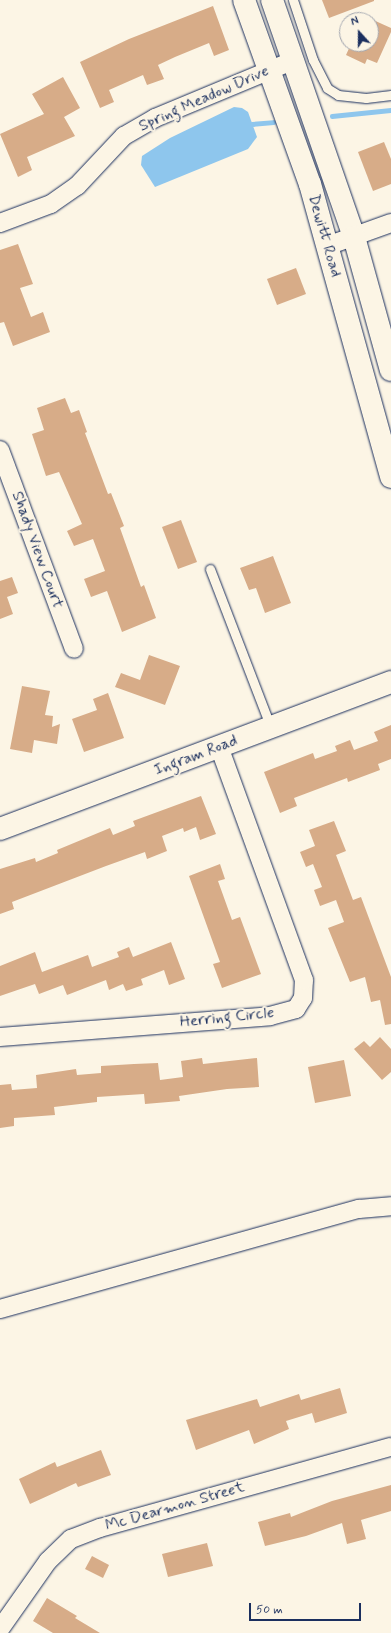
<!DOCTYPE html>
<html>
<head>
<meta charset="utf-8">
<style>
	body { margin:0 }
	#map { position:relative; width:391px; height:1633px; overflow:hidden; background:#fcf5e5; font-family:Mynerve,sans-serif }
	div>[style] { position:absolute }
	[style*='--x'] { left:calc(var(--x)*1px); top:calc(var(--y)*1px); width:calc(var(--w)*1px); rotate:calc(var(--a)*1deg) }
	.water>* { inset:0; background:#8ec6ed }
	.stream>* { height:4.5px; margin:-2.25px; padding:0 2.25px; transform-origin:2.25px; border-radius:2.25px; background:#8ec6ed }
	.building>* { inset:0; background:#d7ac88 }
	.roads { filter:drop-shadow(0 0 1px #1b2f5e) drop-shadow(0 0 1px #1b2f5e) }
	.service>* { height:9px; margin:-4.5px; padding:0 4.5px; transform-origin:4.5px; border-radius:4.5px; background:#fcf5e5 }
	.minor>* { height:18px; margin:-9px; padding:0 9px; transform-origin:9px; border-radius:9px; background:#fcf5e5 }
	.secondary>* { height:22px; margin:-11px; padding:0 11px; transform-origin:11px; border-radius:11px; background:#fcf5e5 }
	span { translate:-50% -50%; white-space:nowrap; text-align:center; line-height:1.15; -webkit-text-stroke:4px #fcf5e5; paint-order:stroke }
	.street-label { font-size:16px; color:#1b2f5e }
	.north { position:absolute; left:339px; top:12px; width:40px; height:40px; box-sizing:border-box; background:#fcf5e5; border:1px solid #a2a6af; border-radius:50%; rotate:339deg; font-size:11px; font-weight:700; line-height:16px; text-align:center; color:#1b2f5e }
	.north::after { content:''; display:block; margin:auto; width:14px; height:18px; background:#1b2f5e; clip-path:polygon(50% 0,100% 100%,50% 72%,0 100%) }
	.scale { position:absolute; left:249px; top:1603px; width:112px; height:18px; box-sizing:border-box; border:2px solid #1b2f5e; border-top:0; padding-left:5px; font-size:12px; line-height:14px; white-space:nowrap; color:#1b2f5e; -webkit-text-stroke:3px #fcf5e5; paint-order:stroke }
</style>
</head>
<body>
<div id="map">
	<div class="water">
		<i style="clip-path:polygon(234px 107px,242px 108px,248px 112px,257px 137px,248px 149px,155px 187px,141px 165px,142px 156px,170px 138px)"></i>
	</div>
	<div class="stream">
		<i style="--x:332;--y:116;--w:59;--a:-5.8"></i>
		<i style="--x:252;--y:124;--w:21;--a:-5"></i>
	</div>
	<div class="building">
		<i style="clip-path:polygon(322px 0,374px 0,374px 1px,329px 18px)"></i>
		<i style="clip-path:polygon(213px 6px,229px 50px,214px 56px,209px 43px,175px 57px,158px 65px,164px 79px,147px 85px,143px 75px,109px 90px,114px 102px,100px 108px,80px 62px,129px 39px)"></i>
		<i style="clip-path:polygon(371px 19px,391px 28px,391px 32px,377px 63px,367px 59px,365px 64px,346px 55px,351px 44px,371px 44px)"></i>
		<i style="clip-path:polygon(63px 77px,80px 108px,64px 117px,75px 136px,27px 157px,32px 170px,18px 177px,0 134px,44px 114px,32px 94px)"></i>
		<i style="clip-path:polygon(384px 142px,391px 159px,391px 184px,373px 191px,358px 152px)"></i>
		<i style="clip-path:polygon(18px 244px,33px 284px,20px 288px,31px 317px,43px 312px,50px 332px,13px 346px,4px 322px,0 323px,0 250px)"></i>
		<i style="clip-path:polygon(296px 268px,306px 294px,277px 305px,267px 279px)"></i>
		<i style="clip-path:polygon(65px 398px,71px 413px,79px 410px,87px 432px,85px 433px,108px 494px,111px 493px,124px 526px,120px 528px,141px 587px,144px 585px,156px 618px,122px 632px,107px 591px,91px 597px,84px 579px,105px 571px,93px 539px,74px 546px,67px 531px,82px 524px,59px 472px,46px 476px,32px 434px,44px 430px,37px 408px)"></i>
		<i style="clip-path:polygon(181px 520px,197px 562px,178px 569px,162px 527px)"></i>
		<i style="clip-path:polygon(273px 556px,291px 603px,265px 613px,256px 588px,249px 590px,240px 568px)"></i>
		<i style="clip-path:polygon(12px 577px,18px 593px,7px 597px,13px 614px,0 619px,0 581px)"></i>
		<i style="clip-path:polygon(149px 655px,180px 666px,165px 705px,115px 687px,121px 673px,140px 680px)"></i>
		<i style="clip-path:polygon(22px 686px,50px 691px,45px 715px,53px 716px,52px 727px,60px 724px,57px 744px,34px 740px,32px 753px,10px 749px)"></i>
		<i style="clip-path:polygon(108px 693px,124px 738px,84px 752px,72px 719px,97px 710px,93px 699px)"></i>
		<i style="clip-path:polygon(391px 725px,391px 759px,378px 764px,380px 770px,348px 782px,347px 778px,294px 798px,297px 806px,280px 813px,264px 772px,313px 753px,315px 759px,337px 751px,335px 746px,350px 740px,354px 750px,378px 741px,374px 732px)"></i>
		<i style="clip-path:polygon(201px 796px,216px 834px,200px 840px,196px 827px,184px 832px,183px 828px,162px 836px,167px 851px,147px 859px,145px 852px,106px 866px,12px 902px,14px 909px,0 914px,0 869px,35px 858px,36px 862px,58px 853px,57px 850px,110px 828px,113px 835px,135px 826px,133px 821px)"></i>
		<i style="clip-path:polygon(334px 821px,346px 851px,336px 855px,353px 900px,361px 897px,391px 977px,391px 1024px,385px 1025px,380px 1000px,371px 1002px,365px 977px,350px 982px,328px 928px,344px 922px,336px 900px,320px 906px,314px 890px,322px 887px,313px 864px,306px 867px,300px 852px,315px 846px,309px 830px)"></i>
		<i style="clip-path:polygon(220px 864px,225px 879px,218px 881px,232px 920px,240px 917px,261px 974px,222px 988px,213px 964px,220px 962px,189px 876px)"></i>
		<i style="clip-path:polygon(171px 942px,185px 979px,169px 985px,164px 970px,141px 979px,143px 985px,126px 991px,123px 984px,109px 990px,106px 980px,67px 995px,63px 985px,39px 994px,35px 984px,0 996px,0 966px,35px 952px,42px 972px,88px 955px,92px 967px,119px 957px,117px 952px,129px 947px,133px 957px)"></i>
		<i style="clip-path:polygon(380px 1037px,391px 1049px,391px 1072px,382px 1080px,354px 1049px,364px 1041px,370px 1047px)"></i>
		<i style="clip-path:polygon(202px 1058px,203px 1064px,257px 1058px,259px 1087px,227px 1089px,179px 1096px,180px 1101px,145px 1104px,144px 1094px,97px 1097px,97px 1102px,54px 1107px,55px 1115px,14px 1118px,14px 1126px,0 1128px,0 1085px,11px 1084px,12px 1090px,37px 1088px,36px 1075px,76px 1069px,77px 1075px,101px 1073px,101px 1066px,134px 1064px,158px 1063px,160px 1080px,183px 1077px,181px 1061px)"></i>
		<i style="clip-path:polygon(344px 1060px,351px 1096px,315px 1103px,308px 1067px)"></i>
		<i style="clip-path:polygon(340px 1388px,347px 1413px,315px 1423px,312px 1413px,286px 1421px,289px 1429px,254px 1444px,249px 1430px,196px 1450px,186px 1420px,257px 1399px,260px 1407px,299px 1394px,301px 1400px)"></i>
		<i style="clip-path:polygon(101px 1450px,111px 1475px,78px 1487px,76px 1483px,30px 1504px,19px 1479px,55px 1462px,57px 1467px)"></i>
		<i style="clip-path:polygon(391px 1485px,391px 1511px,361px 1520px,366px 1539px,347px 1544px,342px 1523px,306px 1536px,265px 1546px,258px 1522px,290px 1513px,291px 1517px,332px 1501px)"></i>
		<i style="clip-path:polygon(207px 1543px,213px 1566px,168px 1577px,162px 1554px)"></i>
		<i style="clip-path:polygon(92px 1556px,109px 1565px,103px 1578px,85px 1569px)"></i>
		<i style="clip-path:polygon(47px 1598px,77px 1616px,75px 1618px,100px 1633px,53px 1633px,33px 1621px)"></i>
	</div>
	<div class="roads">
		<div class="service">
			<i style="--x:293;--y:0;--w:63;--a:71.6"></i>
			<i style="--x:313;--y:60;--w:31;--a:63"></i>
			<i style="--x:327;--y:88;--w:13;--a:32"></i>
			<i style="--x:338;--y:95;--w:28;--a:6"></i>
			<i style="--x:366;--y:98;--w:25;--a:-7"></i>
			<i style="--x:210;--y:569;--w:170;--a:69"></i>
		</div>
		<div class="minor">
			<i style="--x:0;--y:223;--w:54;--a:-20.4"></i>
			<i style="--x:51;--y:204;--w:32;--a:-35"></i>
			<i style="--x:77;--y:186;--w:69;--a:-46.8"></i>
			<i style="--x:124;--y:136;--w:36;--a:-30"></i>
			<i style="--x:155;--y:118;--w:151;--a:-22.6"></i>
			<i style="--x:327;--y:246;--w:68;--a:-19.8"></i>
			<i style="--x:0;--y:450;--w:212;--a:69.6"></i>
			<i style="--x:0;--y:1037;--w:271;--a:-4.4"></i>
			<i style="--x:270;--y:1016;--w:27;--a:-15"></i>
			<i style="--x:296;--y:1009;--w:13;--a:-58"></i>
			<i style="--x:303;--y:998;--w:18;--a:-87"></i>
			<i style="--x:304;--y:980;--w:248;--a:-110"></i>
			<i style="--x:0;--y:1309;--w:373;--a:-15.6"></i>
			<i style="--x:359;--y:1209;--w:32;--a:-5"></i>
			<i style="--x:0;--y:1629;--w:83;--a:-54.8"></i>
			<i style="--x:48;--y:1561;--w:32;--a:-44"></i>
			<i style="--x:71;--y:1539;--w:31;--a:-21"></i>
			<i style="--x:100;--y:1528;--w:302;--a:-15.6"></i>
		</div>
		<div class="secondary">
			<i style="--x:244;--y:0;--w:195;--a:70.3"></i>
			<i style="--x:310;--y:184;--w:304;--a:74.5"></i>
			<i style="--x:272;--y:0;--w:251;--a:70.9"></i>
			<i style="--x:354;--y:237;--w:138;--a:74.5"></i>
			<i style="--x:0;--y:829;--w:418;--a:-20.6"></i>
		</div>
	</div>
	<div class="street-label">
		<span style="left:204px;top:99px;rotate:-24deg">Spring Meadow Drive</span>
		<span style="left:324px;top:236px;rotate:74deg">Dewitt Road</span>
		<span style="left:37px;top:550px;rotate:70deg">Shady View Court</span>
		<span style="left:196px;top:756px;rotate:-21deg">Ingram Road</span>
		<span style="left:227px;top:1018px;rotate:-6deg">Herring Circle</span>
		<span style="left:175px;top:1507px;rotate:-16deg">Mc Dearmon Street</span>
	</div>
	<div class="north">N</div>
	<div class="scale">50 m</div>
</div>
</body>
</html>
